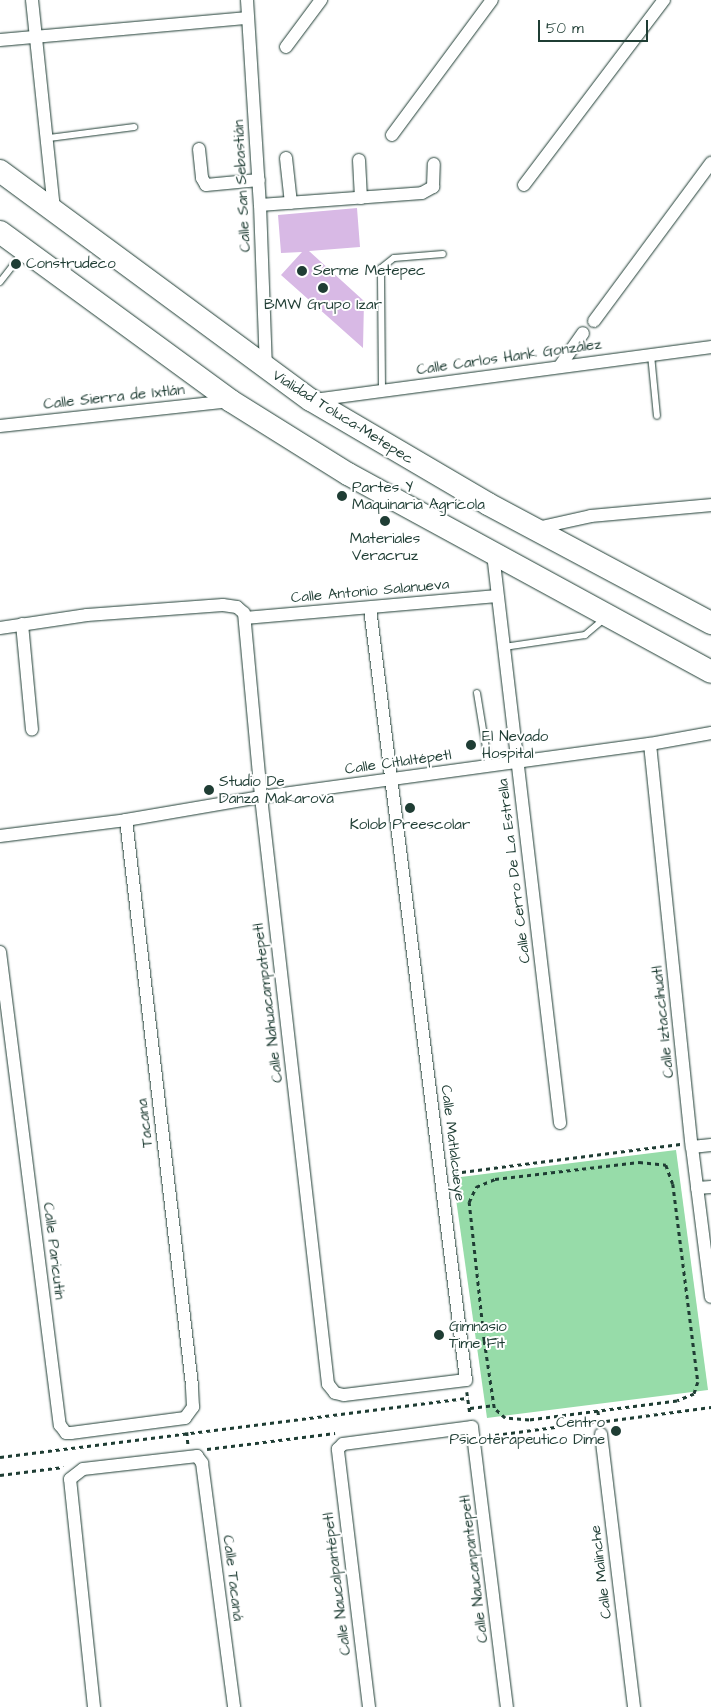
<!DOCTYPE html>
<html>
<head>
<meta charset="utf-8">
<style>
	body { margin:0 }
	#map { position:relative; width:711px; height:1707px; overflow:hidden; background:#fff; font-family:"Architects Daughter",sans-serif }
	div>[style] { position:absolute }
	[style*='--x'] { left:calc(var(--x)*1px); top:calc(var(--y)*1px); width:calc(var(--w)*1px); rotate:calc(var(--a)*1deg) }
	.green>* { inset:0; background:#97dca9 }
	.building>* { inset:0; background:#d8b9e5 }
	.path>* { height:2.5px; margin-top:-1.25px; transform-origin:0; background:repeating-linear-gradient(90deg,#1f3d34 0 4px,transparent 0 8px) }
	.roads { filter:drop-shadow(0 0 1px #1f3d34) drop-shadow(0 0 1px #1f3d34) }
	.lane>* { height:6px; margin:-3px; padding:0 3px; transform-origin:3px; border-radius:3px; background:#fff }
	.street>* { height:12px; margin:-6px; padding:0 6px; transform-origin:6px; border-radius:6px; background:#fff }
	.highway>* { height:22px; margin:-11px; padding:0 11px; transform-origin:11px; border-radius:11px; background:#fff }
	.dots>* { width:14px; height:14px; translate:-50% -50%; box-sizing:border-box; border:2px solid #fff; border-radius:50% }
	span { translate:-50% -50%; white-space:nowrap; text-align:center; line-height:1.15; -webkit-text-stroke:4px #fff; paint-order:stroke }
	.street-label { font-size:15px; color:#1f3d34 }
	.poi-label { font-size:15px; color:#1f3d34 }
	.left { translate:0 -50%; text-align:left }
	.right { translate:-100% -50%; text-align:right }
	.scale { position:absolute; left:538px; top:20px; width:110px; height:22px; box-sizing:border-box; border:2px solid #1f3d34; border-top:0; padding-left:6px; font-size:15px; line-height:18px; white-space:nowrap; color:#1f3d34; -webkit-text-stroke:4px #fff; paint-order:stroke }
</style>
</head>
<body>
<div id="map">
	<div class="green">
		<i style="clip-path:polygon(676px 1150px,708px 1390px,487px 1418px,453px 1178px)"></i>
	</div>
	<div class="building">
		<i style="clip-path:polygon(357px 208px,360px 247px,309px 251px,364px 301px,363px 348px,281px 275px,302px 252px,281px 253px,278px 215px)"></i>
	</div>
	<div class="path">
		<i style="--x:639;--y:1162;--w:27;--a:6"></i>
		<i style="--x:666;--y:1165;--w:20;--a:70"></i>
		<i style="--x:673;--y:1184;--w:200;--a:82.8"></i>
		<i style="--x:698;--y:1382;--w:13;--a:108"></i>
		<i style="--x:694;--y:1394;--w:18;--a:158"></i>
		<i style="--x:677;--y:1401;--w:149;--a:172.7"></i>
		<i style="--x:529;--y:1420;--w:24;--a:-175"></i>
		<i style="--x:505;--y:1418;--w:15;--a:-138"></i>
		<i style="--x:494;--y:1408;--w:68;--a:-98.5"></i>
		<i style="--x:484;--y:1341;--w:140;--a:-96.2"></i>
		<i style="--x:469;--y:1202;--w:17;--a:-65"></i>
		<i style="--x:476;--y:1187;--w:21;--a:-23"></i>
		<i style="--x:495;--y:1179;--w:145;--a:-6.7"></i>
		<i style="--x:454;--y:1173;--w:228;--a:-7.3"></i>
		<i style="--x:467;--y:1392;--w:21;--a:82"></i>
		<i style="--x:470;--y:1408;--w:23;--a:-7"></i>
		<i style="--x:598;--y:1411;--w:11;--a:80"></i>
		<i style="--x:606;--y:1421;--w:106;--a:-7.6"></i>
		<i style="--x:187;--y:1432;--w:12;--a:85"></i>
		<i style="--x:487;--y:1436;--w:107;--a:-7.5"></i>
		<i style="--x:207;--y:1449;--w:129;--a:-7.1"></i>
		<i style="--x:0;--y:1457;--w:472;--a:-7.2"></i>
		<i style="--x:0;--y:1475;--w:64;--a:-7.2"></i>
	</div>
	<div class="roads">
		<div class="lane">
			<i style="--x:49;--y:138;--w:86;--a:-7.4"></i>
			<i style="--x:0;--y:282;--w:36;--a:-52"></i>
			<i style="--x:651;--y:355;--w:61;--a:84.4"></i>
			<i style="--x:382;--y:390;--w:122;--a:-90.5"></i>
			<i style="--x:381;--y:268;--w:16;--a:-38"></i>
			<i style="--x:394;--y:258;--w:49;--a:-4.7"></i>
			<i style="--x:504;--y:647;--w:82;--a:-8.4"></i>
			<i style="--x:585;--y:635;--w:26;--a:-40"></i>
			<i style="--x:477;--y:693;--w:74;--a:80.7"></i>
		</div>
		<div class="street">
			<i style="--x:32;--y:0;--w:212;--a:84"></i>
			<i style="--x:247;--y:0;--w:205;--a:86.4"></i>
			<i style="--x:260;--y:205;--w:164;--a:87.9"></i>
			<i style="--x:0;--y:40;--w:249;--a:-5.1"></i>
			<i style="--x:286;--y:47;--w:59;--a:-53.3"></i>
			<i style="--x:392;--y:135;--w:168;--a:-53.5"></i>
			<i style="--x:199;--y:149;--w:29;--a:84"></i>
			<i style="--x:202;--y:178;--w:8;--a:60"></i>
			<i style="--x:206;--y:185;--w:53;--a:-5.4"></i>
			<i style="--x:286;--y:158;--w:45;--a:83.7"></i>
			<i style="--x:359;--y:160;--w:38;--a:87"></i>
			<i style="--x:524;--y:185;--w:232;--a:-52.9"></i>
			<i style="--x:260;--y:205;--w:162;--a:-4.2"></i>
			<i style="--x:422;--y:193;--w:13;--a:-29"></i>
			<i style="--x:433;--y:187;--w:23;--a:-88"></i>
			<i style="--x:594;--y:321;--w:197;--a:-53.5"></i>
			<i style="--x:560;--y:366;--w:40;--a:-55.1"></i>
			<i style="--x:314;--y:400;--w:401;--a:-7.6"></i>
			<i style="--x:0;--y:426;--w:232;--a:-6.2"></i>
			<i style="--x:537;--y:528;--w:55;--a:-12.5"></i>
			<i style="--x:591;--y:516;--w:121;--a:-5.2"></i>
			<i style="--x:493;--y:554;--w:573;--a:83.28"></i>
			<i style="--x:245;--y:618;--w:253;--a:-5"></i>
			<i style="--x:22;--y:624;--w:106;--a:84.6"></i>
			<i style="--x:0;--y:628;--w:88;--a:-8.5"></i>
			<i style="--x:87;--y:615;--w:136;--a:-4.2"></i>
			<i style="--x:223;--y:605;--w:14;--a:8"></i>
			<i style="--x:237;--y:607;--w:9;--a:41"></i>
			<i style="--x:244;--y:613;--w:185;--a:84.7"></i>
			<i style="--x:261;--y:797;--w:591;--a:83.49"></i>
			<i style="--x:328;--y:1384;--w:11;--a:52"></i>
			<i style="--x:335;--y:1393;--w:9;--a:13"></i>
			<i style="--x:344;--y:1395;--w:123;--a:-7"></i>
			<i style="--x:466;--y:1380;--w:778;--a:-97.09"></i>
			<i style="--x:650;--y:744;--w:405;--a:84.1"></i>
			<i style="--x:692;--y:1147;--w:151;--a:82.8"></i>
			<i style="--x:0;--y:836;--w:127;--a:-7.2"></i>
			<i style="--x:126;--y:820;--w:137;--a:-9.7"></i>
			<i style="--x:261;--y:797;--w:393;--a:-7.8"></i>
			<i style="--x:650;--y:744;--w:62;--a:-10.2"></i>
			<i style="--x:0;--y:952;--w:477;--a:82.8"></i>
			<i style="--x:60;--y:1425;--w:10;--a:53"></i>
			<i style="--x:66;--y:1433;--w:5;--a:0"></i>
			<i style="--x:71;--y:1433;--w:115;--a:-7.5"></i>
			<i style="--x:185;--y:1418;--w:14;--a:-54"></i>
			<i style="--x:193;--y:1407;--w:22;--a:-93"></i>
			<i style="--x:192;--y:1385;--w:569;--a:-96.66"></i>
			<i style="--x:692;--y:1147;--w:19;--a:-6"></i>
			<i style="--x:697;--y:1188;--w:14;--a:-4"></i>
			<i style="--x:601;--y:1434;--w:275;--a:83.1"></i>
			<i style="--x:94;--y:1707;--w:229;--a:-96"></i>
			<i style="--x:70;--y:1479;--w:16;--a:-38"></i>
			<i style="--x:83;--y:1469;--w:115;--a:-6.5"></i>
			<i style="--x:197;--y:1456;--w:9;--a:54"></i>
			<i style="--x:202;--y:1463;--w:246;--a:82.5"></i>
			<i style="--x:369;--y:1707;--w:260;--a:-96.9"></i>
			<i style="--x:338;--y:1449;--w:7;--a:-45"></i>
			<i style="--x:343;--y:1444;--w:130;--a:-7.5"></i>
			<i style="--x:472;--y:1427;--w:282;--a:82.9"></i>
		</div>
		<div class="highway">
			<i style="--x:0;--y:171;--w:386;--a:36.4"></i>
			<i style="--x:311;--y:400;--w:205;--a:30.4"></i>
			<i style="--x:488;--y:504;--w:253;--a:28.1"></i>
			<i style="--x:0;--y:232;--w:286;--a:36.2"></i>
			<i style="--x:231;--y:401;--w:138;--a:32"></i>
			<i style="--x:348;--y:474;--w:413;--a:28.6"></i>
		</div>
	</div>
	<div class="dots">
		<i style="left:16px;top:264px;background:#1f3d34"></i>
		<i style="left:302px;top:271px;background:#1f3d34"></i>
		<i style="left:323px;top:288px;background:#1f3d34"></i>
		<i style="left:342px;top:496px;background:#1f3d34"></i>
		<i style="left:385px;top:521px;background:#1f3d34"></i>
		<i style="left:471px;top:745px;background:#1f3d34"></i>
		<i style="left:209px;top:790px;background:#1f3d34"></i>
		<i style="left:410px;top:808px;background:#1f3d34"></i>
		<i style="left:439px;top:1335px;background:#1f3d34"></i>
		<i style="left:616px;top:1431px;background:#1f3d34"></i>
	</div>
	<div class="street-label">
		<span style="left:242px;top:186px;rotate:-93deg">Calle San Sebastián</span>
		<span style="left:509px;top:357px;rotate:-8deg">Calle Carlos Hank González</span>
		<span style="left:114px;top:397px;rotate:-6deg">Calle Sierra de Ixtlán</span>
		<span style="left:343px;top:417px;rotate:32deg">Vialidad Toluca-Metepec</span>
		<span style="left:370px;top:591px;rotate:-5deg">Calle Antonio Salanueva</span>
		<span style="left:398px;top:762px;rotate:-8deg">Calle Citlaltépetl</span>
		<span style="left:514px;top:871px;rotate:-97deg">Calle Cerro De La Estrella</span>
		<span style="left:268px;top:1003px;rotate:-97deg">Calle Nahuacampatepetl</span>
		<span style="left:663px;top:1022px;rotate:-96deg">Calle Iztaccíhuatl</span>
		<span style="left:145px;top:1123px;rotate:-97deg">Tacana</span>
		<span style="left:453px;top:1143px;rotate:83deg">Calle Matlalcueye</span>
		<span style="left:54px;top:1251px;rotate:83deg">Calle Paricutín</span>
		<span style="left:474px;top:1569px;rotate:-97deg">Calle Naucanpantepetl</span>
		<span style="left:601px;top:1572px;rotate:-97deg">Calle Malinche</span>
		<span style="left:233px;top:1578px;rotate:83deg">Calle Tacaná</span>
		<span style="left:337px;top:1584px;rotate:-97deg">Calle Naucalpantépetl</span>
	</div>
	<div class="poi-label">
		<span class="left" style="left:26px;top:264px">Construdeco</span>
		<span class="left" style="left:313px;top:271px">Serme Metepec</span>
		<span style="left:323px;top:305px">BMW Grupo Izar</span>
		<span class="left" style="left:352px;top:496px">Partes Y<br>Maquinaria Agrícola</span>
		<span style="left:385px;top:547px">Materiales<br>Veracruz</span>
		<span class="left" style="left:482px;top:745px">El Nevado<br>Hospital</span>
		<span class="left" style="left:219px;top:790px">Studio De<br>Danza Makarova</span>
		<span style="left:410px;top:825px">Kolob Preescolar</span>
		<span class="left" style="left:449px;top:1335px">Gimnasio<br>Time Fit</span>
		<span class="right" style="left:605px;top:1431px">Centro<br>Psicoterapeutico Dime</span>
	</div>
	<div class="scale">50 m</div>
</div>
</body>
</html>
